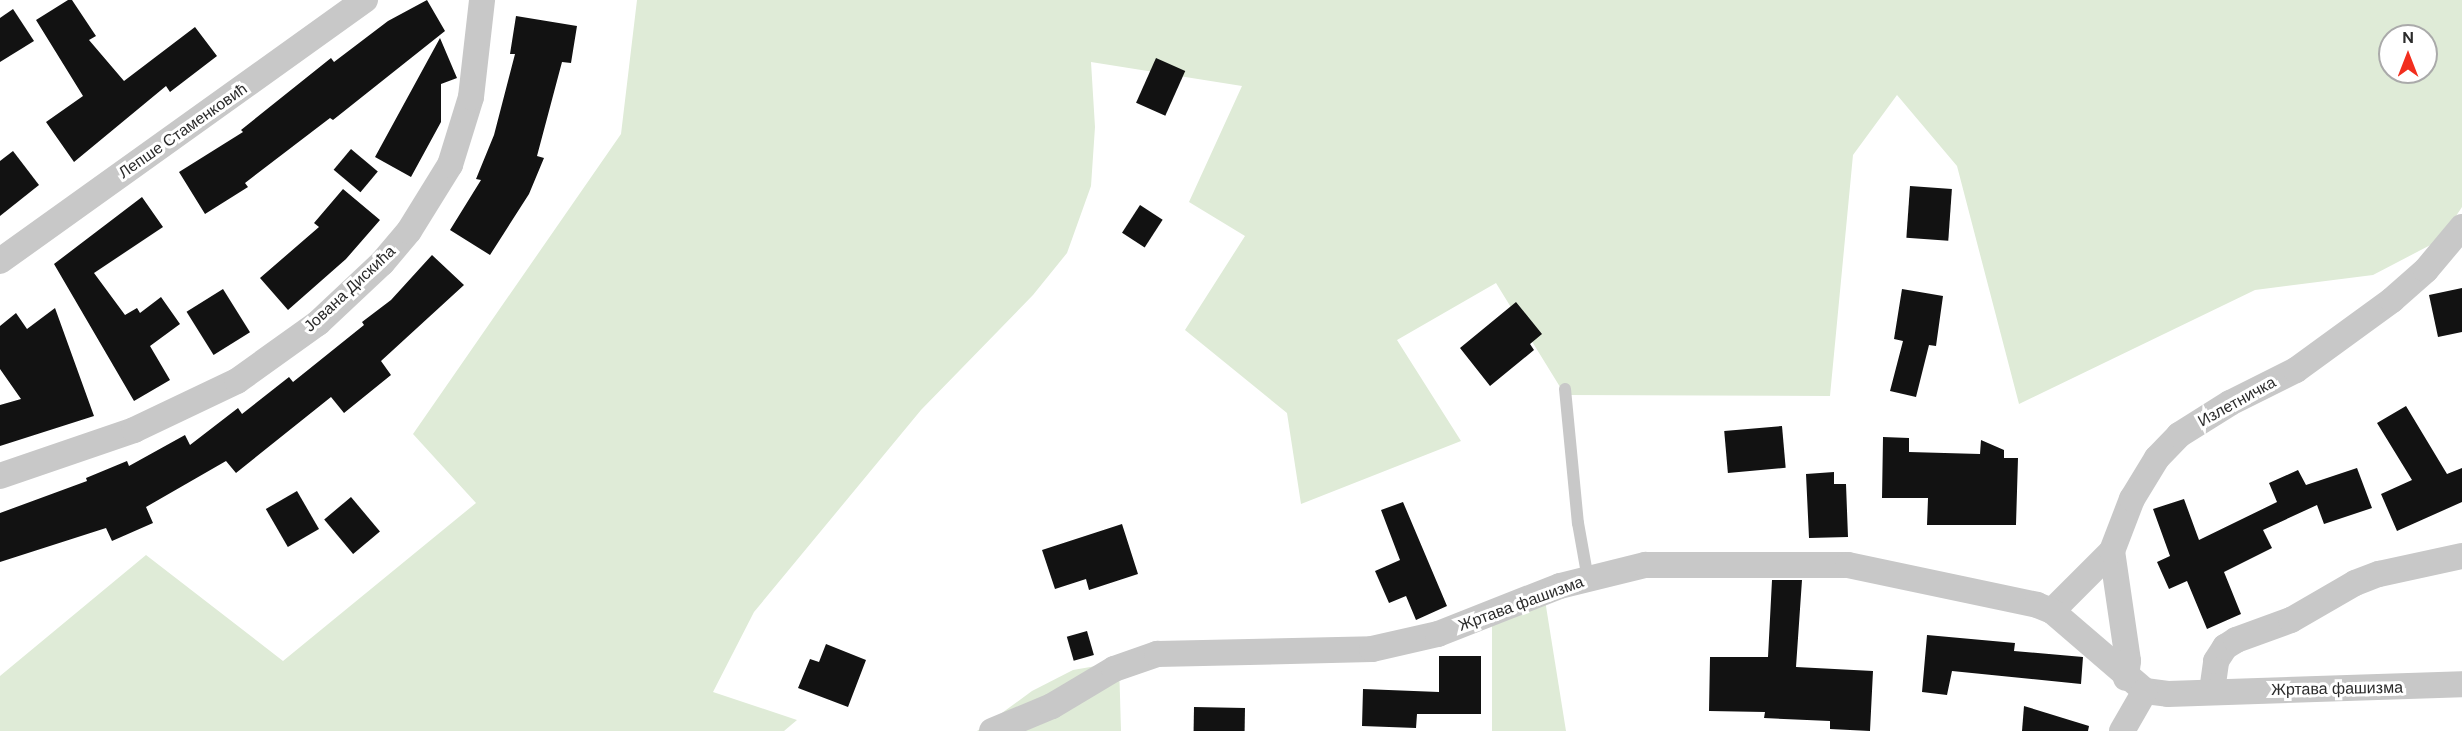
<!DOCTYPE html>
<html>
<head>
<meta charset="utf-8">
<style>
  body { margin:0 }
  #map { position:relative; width:2462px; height:731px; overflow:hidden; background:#fff; font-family:"DM Sans",sans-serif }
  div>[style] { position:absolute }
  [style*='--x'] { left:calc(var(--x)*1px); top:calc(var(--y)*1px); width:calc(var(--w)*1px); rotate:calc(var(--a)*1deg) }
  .green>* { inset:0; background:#dfebd7 }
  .building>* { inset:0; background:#121212; transform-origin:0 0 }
  .service>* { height:12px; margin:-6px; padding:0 6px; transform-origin:6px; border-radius:6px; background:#c8c8c8 }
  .minor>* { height:26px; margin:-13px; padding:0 13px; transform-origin:13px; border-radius:13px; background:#c8c8c8 }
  span { translate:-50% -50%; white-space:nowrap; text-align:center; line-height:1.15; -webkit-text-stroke:6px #fff; paint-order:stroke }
  .street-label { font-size:16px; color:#2b2b2b }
  .north { position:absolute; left:2378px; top:24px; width:60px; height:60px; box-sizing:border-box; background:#fff; border:2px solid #aaa; border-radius:50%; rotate:0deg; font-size:16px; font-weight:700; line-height:24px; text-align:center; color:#2b2b2b }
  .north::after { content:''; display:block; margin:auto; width:21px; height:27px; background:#f22e1e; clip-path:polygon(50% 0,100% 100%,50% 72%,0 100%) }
</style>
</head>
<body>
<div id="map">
  <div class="green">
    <div style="clip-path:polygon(evenodd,637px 0,2462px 0,2462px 207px,2440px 240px,2373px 275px,2255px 290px,2019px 404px,1957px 166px,1897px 95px,1853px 155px,1830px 396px,1565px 395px,1496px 283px,1397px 340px,1461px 441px,1301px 504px,1287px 413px,1185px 330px,1245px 236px,1189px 202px,1242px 86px,1091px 62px,1095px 127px,1091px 186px,1067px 253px,1033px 295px,921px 410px,754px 612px,713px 692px,797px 720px,784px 731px,0 731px,0 676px,146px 555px,283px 661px,476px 503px,413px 434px,621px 134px,637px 0,2390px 36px,2426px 36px,2426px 72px,2390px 72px,2390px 36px)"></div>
    <div style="clip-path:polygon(1545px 600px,1566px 731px,1492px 731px,1492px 626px)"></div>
    <div style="clip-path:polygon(1119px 662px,1121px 731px,977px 731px,1032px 691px,1073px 670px)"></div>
  </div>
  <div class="building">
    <div style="clip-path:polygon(68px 0,72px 0,96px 36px,89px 40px,124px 81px,195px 27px,217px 56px,170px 92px,166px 86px,74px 162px,46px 122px,83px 96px,36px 20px)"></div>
    <div style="clip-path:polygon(427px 0,445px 31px,333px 120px,330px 118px,245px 183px,248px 187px,205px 214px,179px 172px,243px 132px,241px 130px,331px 58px,334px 62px,388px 21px)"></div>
    <div style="clip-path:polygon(13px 9px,34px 41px,0 62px,0 18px)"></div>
    <div style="clip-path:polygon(516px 16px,577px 26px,571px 63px,562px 62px,537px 156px,544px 158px,529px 194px,490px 255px,450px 230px,481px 180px,476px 179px,494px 135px,515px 54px,510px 54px)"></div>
    <div style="clip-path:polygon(440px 38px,457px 78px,441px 84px,441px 122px,411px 177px,375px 157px)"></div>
    <div style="left:1156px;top:58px;width:32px;height:49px;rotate:24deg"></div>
    <div style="left:351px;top:149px;width:35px;height:27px;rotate:40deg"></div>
    <div style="clip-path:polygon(13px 151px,39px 185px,0 216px,0 161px)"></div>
    <div style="left:1910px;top:186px;width:42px;height:52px;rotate:4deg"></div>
    <div style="clip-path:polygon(343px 189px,380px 220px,346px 259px,288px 310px,260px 278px,319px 227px,314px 223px)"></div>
    <div style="clip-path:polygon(142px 197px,163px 227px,94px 273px,125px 315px,137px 308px,140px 313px,161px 297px,180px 324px,150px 346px,170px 380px,134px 401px,54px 264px)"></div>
    <div style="left:1140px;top:205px;width:27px;height:33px;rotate:33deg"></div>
    <div style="clip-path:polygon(432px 255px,464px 285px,381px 361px,391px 375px,344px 413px,331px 397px,236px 473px,226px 461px,146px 507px,153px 523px,112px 541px,106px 528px,0 562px,0 513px,87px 481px,86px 478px,127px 461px,129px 466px,185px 435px,190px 445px,238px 408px,242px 414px,289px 377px,293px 382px,364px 325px,362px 322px,391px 300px)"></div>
    <div style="clip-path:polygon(2462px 288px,2462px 332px,2438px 337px,2429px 295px)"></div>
    <div style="left:223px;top:289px;width:51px;height:43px;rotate:58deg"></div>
    <div style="clip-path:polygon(1902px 289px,1943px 296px,1936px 346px,1929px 345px,1916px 397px,1890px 391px,1903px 341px,1894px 339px)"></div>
    <div style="clip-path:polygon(1516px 302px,1542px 334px,1530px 344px,1534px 350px,1490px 386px,1460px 348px)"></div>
    <div style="clip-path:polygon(55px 308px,94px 416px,0 446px,0 405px,21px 399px,0 369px,0 326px,16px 313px,27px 329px)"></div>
    <div style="clip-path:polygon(2406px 406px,2447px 474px,2462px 468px,2462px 502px,2397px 531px,2381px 494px,2412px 480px,2377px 423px)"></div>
    <div style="left:1782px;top:426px;width:42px;height:58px;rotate:85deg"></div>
    <div style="clip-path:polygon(1883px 437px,1909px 438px,1909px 452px,1980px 454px,1981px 440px,2004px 450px,2004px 458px,2018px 458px,2016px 525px,1927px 525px,1928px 498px,1882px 498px)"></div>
    <div style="clip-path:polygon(2357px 468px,2372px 508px,2324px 524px,2317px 505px,2263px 530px,2272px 548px,2224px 572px,2241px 614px,2207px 629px,2187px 581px,2169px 589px,2157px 562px,2170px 556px,2153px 509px,2184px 499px,2199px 540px,2277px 502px,2269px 483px,2298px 470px,2306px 485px)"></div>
    <div style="clip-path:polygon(1834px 472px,1834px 484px,1846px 484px,1848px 537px,1809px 538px,1806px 474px)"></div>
    <div style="left:297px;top:491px;width:44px;height:36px;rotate:60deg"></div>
    <div style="left:351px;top:497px;width:45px;height:35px;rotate:50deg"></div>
    <div style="clip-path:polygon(1403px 502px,1447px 606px,1416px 620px,1406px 596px,1389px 603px,1375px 571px,1400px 560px,1381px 510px)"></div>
    <div style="clip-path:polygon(1122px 524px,1138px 574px,1089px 590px,1086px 579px,1055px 589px,1042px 550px)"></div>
    <div style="clip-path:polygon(1772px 580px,1802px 580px,1796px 667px,1873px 671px,1870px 731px,1830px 729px,1830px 721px,1764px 718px,1765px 712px,1709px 711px,1710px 657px,1768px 657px)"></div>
    <div style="left:1087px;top:631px;width:25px;height:21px;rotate:74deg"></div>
    <div style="clip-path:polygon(1927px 635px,2015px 643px,2014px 651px,2083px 657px,2081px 684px,1952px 671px,1947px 695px,1922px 692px)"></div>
    <div style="clip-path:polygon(826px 644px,866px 660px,848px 707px,798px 688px,810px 659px,819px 662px)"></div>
    <div style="clip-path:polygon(1439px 656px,1481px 656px,1481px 714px,1417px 714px,1416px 728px,1362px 726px,1363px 689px,1439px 692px)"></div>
    <div style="clip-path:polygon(2024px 706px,2089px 726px,2088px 731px,2022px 731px)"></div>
    <div style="left:1194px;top:707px;width:51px;height:24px;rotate:1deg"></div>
  </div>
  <div class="service">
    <div style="--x:1565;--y:389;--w:135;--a:84.5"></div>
    <div style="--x:1578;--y:523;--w:57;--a:79.9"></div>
  </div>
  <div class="minor">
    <div style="--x:0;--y:261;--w:449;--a:-35.6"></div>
    <div style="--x:0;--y:476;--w:142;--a:-18.9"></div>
    <div style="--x:134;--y:430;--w:114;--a:-25.4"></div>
    <div style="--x:237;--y:381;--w:100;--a:-35.6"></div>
    <div style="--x:318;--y:323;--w:88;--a:-43.2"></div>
    <div style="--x:382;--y:263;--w:42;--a:-49.8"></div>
    <div style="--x:409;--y:231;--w:78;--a:-58.2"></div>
    <div style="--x:450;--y:165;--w:71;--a:-72.8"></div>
    <div style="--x:471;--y:97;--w:98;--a:-83.5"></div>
    <div style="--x:2112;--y:551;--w:111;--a:81.7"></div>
    <div style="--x:2128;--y:661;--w:17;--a:97"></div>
    <div style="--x:2052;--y:611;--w:85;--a:-45"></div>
    <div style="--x:2112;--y:551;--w:56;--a:-69"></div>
    <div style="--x:2132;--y:499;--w:48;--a:-58.6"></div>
    <div style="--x:2157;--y:458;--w:32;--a:-46"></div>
    <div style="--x:2179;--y:435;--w:60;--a:-32.1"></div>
    <div style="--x:2230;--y:403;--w:74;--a:-26.6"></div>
    <div style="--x:2296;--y:370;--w:119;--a:-36.1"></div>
    <div style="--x:2392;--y:300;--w:45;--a:-41.4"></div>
    <div style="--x:2426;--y:270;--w:56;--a:-50.1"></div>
    <div style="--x:2212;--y:691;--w:30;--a:-82"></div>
    <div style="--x:2216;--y:661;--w:17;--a:-57"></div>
    <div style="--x:2225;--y:647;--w:13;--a:-32"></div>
    <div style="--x:2236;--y:640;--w:59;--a:-20"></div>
    <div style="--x:2291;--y:620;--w:74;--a:-30"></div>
    <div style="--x:2355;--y:583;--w:26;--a:-21"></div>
    <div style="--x:2379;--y:574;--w:85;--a:-12.2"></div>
    <div style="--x:992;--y:731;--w:65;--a:-22.6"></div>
    <div style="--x:1052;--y:706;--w:72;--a:-30.8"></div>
    <div style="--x:1114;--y:669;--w:46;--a:-19.2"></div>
    <div style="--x:1157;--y:654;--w:215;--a:-1.3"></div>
    <div style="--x:1372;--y:649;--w:68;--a:-12.8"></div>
    <div style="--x:1438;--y:634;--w:131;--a:-21.5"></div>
    <div style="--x:1560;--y:586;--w:88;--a:-13.9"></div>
    <div style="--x:1645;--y:565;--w:203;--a:0"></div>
    <div style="--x:1848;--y:565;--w:193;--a:11.9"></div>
    <div style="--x:2037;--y:605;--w:16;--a:22"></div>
    <div style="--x:2052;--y:611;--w:123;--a:40.7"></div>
    <div style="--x:2145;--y:691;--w:23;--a:7"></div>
    <div style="--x:2168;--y:694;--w:294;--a:-1.9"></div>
    <div style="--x:2122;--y:731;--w:46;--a:-60.1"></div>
  </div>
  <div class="street-label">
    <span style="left:183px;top:131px;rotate:-35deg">Лепше Стаменковић</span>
    <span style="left:350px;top:289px;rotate:-43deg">Јована Дискића</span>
    <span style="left:2237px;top:402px;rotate:-29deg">Излетничка</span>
    <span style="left:1521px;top:604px;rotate:-20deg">Жртава фашизма</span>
    <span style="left:2337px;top:689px;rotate:-1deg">Жртава фашизма</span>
  </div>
  <div class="north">N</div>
</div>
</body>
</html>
